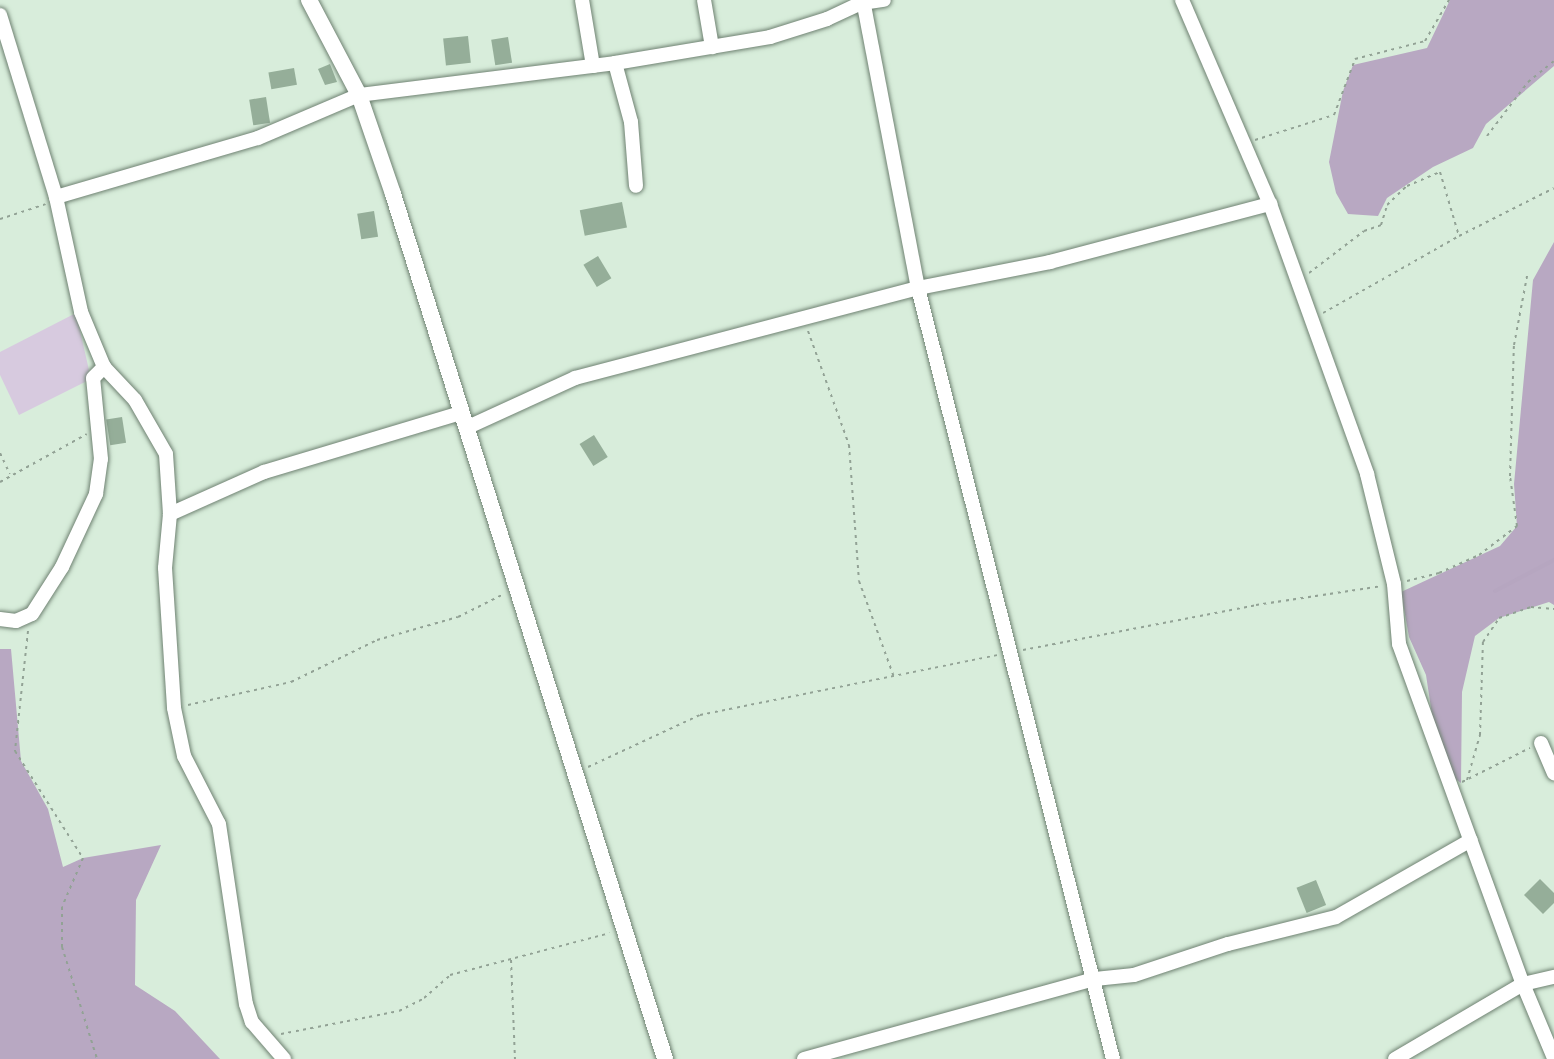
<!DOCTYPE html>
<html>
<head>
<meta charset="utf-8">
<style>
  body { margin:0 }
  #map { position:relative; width:1554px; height:1059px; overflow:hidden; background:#d8eddb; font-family:"Playfair Display",serif }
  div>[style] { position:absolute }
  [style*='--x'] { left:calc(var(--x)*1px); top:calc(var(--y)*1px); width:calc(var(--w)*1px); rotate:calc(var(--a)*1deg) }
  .green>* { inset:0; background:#d7cadf }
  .forest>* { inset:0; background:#b8a8c2 }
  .stream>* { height:4px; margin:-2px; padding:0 2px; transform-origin:2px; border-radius:2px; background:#b6a6c0 }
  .building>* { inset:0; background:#95ae99; transform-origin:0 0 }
  .path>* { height:2px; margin-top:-1px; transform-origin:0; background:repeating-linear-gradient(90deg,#92a295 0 3px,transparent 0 7.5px) }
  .roads { filter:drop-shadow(0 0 2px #6f8272) drop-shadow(0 0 2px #6f8272) }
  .minor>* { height:14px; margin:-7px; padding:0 7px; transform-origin:7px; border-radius:7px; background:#fff }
  .tertiary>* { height:16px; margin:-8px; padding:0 8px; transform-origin:8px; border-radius:8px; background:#fff }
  span { translate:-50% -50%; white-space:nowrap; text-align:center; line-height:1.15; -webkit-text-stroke:4.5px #fff; paint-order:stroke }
</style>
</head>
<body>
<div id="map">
  <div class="green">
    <div style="clip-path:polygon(76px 313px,91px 379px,19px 415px,0 375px,0 352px)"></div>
  </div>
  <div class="forest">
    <div style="clip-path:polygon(1450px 0,1554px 0,1554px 66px,1486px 124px,1473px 148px,1433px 167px,1387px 198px,1378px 216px,1348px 214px,1336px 193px,1329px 162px,1343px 91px,1353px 65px,1427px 48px)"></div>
    <div style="clip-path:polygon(1554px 242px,1554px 605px,1549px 602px,1499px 618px,1475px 636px,1462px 692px,1461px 783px,1440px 768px,1426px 675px,1409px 637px,1401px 592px,1500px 546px,1517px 526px,1514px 484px,1533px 280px)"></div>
    <div style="clip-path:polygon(0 649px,11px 649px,21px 761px,48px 809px,63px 867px,83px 858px,161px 845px,136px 900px,135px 985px,175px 1011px,220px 1059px,0 1059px)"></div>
  </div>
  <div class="stream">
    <div style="--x:1495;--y:591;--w:67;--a:-27.7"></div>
  </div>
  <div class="building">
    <div style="left:468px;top:36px;width:27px;height:25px;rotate:84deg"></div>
    <div style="left:508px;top:37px;width:26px;height:17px;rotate:81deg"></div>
    <div style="clip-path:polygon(330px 64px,337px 82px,325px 85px,318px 69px)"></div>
    <div style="left:294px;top:68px;width:17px;height:26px;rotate:80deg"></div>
    <div style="left:266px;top:97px;width:26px;height:17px;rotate:81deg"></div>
    <div style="left:622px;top:202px;width:26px;height:43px;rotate:79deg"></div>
    <div style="left:374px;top:211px;width:26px;height:17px;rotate:81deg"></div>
    <div style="left:598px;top:256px;width:26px;height:17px;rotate:59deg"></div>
    <div style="left:122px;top:417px;width:26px;height:16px;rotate:81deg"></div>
    <div style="left:594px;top:435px;width:26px;height:17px;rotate:58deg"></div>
    <div style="clip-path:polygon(1540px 879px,1554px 893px,1554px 903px,1543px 914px,1524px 895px)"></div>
    <div style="left:1316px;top:880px;width:27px;height:21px;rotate:68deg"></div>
  </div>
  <div class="path">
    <div style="--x:1487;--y:136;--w:68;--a:-52.8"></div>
    <div style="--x:1528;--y:82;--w:33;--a:-39"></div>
    <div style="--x:1255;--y:140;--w:83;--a:-17.6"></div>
    <div style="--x:1334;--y:115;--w:60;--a:-69.4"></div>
    <div style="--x:1355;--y:59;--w:72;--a:-14.4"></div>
    <div style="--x:1425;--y:41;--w:48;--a:-59.7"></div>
    <div style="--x:0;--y:219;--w:48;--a:-18.1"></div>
    <div style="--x:1309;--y:273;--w:69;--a:-37.4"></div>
    <div style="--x:1364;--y:231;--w:18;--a:-19"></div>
    <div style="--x:1381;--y:225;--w:21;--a:-73"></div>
    <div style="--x:1387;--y:205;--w:28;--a:-44"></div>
    <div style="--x:1407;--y:186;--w:36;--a:-23"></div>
    <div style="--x:1440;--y:172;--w:67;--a:73.5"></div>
    <div style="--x:1323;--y:313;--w:156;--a:-29.5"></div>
    <div style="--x:1459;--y:236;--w:106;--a:-26.8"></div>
    <div style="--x:808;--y:331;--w:121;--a:70.2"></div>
    <div style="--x:849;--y:445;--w:136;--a:85.8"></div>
    <div style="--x:859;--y:581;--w:102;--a:70"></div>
    <div style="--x:0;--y:453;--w:23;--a:65"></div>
    <div style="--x:0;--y:482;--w:99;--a:-28.9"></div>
    <div style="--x:1407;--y:581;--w:33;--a:-14"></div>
    <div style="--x:1439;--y:573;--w:44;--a:-24.2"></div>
    <div style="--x:1479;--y:555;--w:48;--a:-37.3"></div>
    <div style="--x:1517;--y:526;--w:50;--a:-98"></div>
    <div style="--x:1510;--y:476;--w:131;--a:-88.3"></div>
    <div style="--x:1514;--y:345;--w:75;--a:-79.3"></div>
    <div style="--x:28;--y:631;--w:121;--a:96.2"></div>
    <div style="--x:15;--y:751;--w:127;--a:57.6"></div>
    <div style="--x:83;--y:858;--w:53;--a:113.2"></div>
    <div style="--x:62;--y:907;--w:40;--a:90"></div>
    <div style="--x:62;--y:947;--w:117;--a:72.6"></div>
    <div style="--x:1023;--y:650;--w:237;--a:-10.9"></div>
    <div style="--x:1256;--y:605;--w:126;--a:-8.6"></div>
    <div style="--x:188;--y:705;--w:106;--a:-12.6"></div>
    <div style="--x:291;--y:682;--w:96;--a:-26"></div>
    <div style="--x:377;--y:640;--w:84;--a:-15.9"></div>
    <div style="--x:458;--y:617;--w:51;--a:-26.6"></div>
    <div style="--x:588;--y:767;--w:123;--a:-24.9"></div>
    <div style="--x:700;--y:715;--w:303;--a:-11.4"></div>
    <div style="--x:1467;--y:780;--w:47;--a:-73.9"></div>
    <div style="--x:1480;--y:735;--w:93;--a:-88.2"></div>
    <div style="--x:1483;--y:642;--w:29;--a:-56"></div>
    <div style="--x:1499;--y:618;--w:34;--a:-19"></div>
    <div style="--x:1531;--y:607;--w:23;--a:5"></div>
    <div style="--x:1462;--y:782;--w:76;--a:-26.6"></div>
    <div style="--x:511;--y:960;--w:99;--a:87.7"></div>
    <div style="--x:281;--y:1034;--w:120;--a:-11"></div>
    <div style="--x:399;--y:1011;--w:28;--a:-27"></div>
    <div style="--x:424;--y:998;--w:35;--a:-41"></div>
    <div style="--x:450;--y:975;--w:165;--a:-14.7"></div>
  </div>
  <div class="roads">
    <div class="minor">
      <div style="--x:582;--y:0;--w:67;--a:80.5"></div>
      <div style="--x:704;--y:0;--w:48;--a:80.3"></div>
      <div style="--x:863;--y:0;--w:293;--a:79.2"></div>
      <div style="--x:918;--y:288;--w:795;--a:75.81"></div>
      <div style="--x:1182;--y:0;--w:222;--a:66.7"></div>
      <div style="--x:1270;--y:204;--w:287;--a:70.2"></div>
      <div style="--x:1367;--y:474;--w:113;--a:76.2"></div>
      <div style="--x:1394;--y:584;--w:60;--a:85.2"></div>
      <div style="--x:1399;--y:644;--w:362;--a:70"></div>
      <div style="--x:1523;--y:984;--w:80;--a:67.3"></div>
      <div style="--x:0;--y:15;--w:190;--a:72.9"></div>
      <div style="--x:56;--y:197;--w:118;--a:77.7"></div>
      <div style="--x:81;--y:312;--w:60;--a:67.3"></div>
      <div style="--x:104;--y:367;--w:45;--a:46.8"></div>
      <div style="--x:135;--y:400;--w:62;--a:60.1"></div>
      <div style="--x:166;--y:454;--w:60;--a:86.2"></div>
      <div style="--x:170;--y:514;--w:54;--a:95.3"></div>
      <div style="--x:165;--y:568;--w:140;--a:86.3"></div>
      <div style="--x:174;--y:708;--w:49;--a:78.2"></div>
      <div style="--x:184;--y:756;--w:76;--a:62.8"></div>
      <div style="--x:219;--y:824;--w:182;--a:81.5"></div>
      <div style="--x:246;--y:1004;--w:19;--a:72"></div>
      <div style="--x:252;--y:1022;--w:49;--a:49.1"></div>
      <div style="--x:615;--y:63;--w:61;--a:74.8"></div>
      <div style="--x:631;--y:122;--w:64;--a:85.5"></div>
      <div style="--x:56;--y:197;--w:210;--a:-16.3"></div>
      <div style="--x:258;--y:138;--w:110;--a:-23.1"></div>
      <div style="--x:359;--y:95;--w:258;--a:-7.1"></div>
      <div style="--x:615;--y:63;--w:157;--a:-9.5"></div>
      <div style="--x:770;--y:37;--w:60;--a:-17.5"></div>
      <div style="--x:827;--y:19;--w:38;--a:-25"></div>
      <div style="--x:862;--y:3;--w:22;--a:-8"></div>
      <div style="--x:466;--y:428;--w:120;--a:-24.6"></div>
      <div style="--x:575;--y:378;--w:355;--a:-14.7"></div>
      <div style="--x:918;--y:288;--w:135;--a:-11.1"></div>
      <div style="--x:1050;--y:262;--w:228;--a:-14.8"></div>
      <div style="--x:170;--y:514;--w:103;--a:-24.1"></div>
      <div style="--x:264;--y:472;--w:206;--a:-16.7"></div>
      <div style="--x:0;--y:619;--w:16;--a:7"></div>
      <div style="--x:16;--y:621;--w:17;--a:-24"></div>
      <div style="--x:32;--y:614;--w:56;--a:-57.4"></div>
      <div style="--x:62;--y:567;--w:81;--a:-65"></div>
      <div style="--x:96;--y:494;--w:35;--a:-82"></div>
      <div style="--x:101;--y:459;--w:81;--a:-95.6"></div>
      <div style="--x:93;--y:378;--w:16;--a:-45"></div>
      <div style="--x:1541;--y:743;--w:33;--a:67"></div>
      <div style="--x:804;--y:1059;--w:302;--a:-15.4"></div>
      <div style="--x:1095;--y:979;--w:39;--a:-6"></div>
      <div style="--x:1134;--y:975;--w:99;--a:-18.3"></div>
      <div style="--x:1228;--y:944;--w:111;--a:-14"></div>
      <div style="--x:1336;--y:917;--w:155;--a:-29.7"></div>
      <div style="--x:1395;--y:1059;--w:148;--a:-30.4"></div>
      <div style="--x:1523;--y:984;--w:32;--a:-13"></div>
    </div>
    <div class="tertiary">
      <div style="--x:309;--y:0;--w:107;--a:62.2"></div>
      <div style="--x:359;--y:95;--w:105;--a:71"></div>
      <div style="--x:393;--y:194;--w:907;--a:72.54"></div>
    </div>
  </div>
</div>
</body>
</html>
